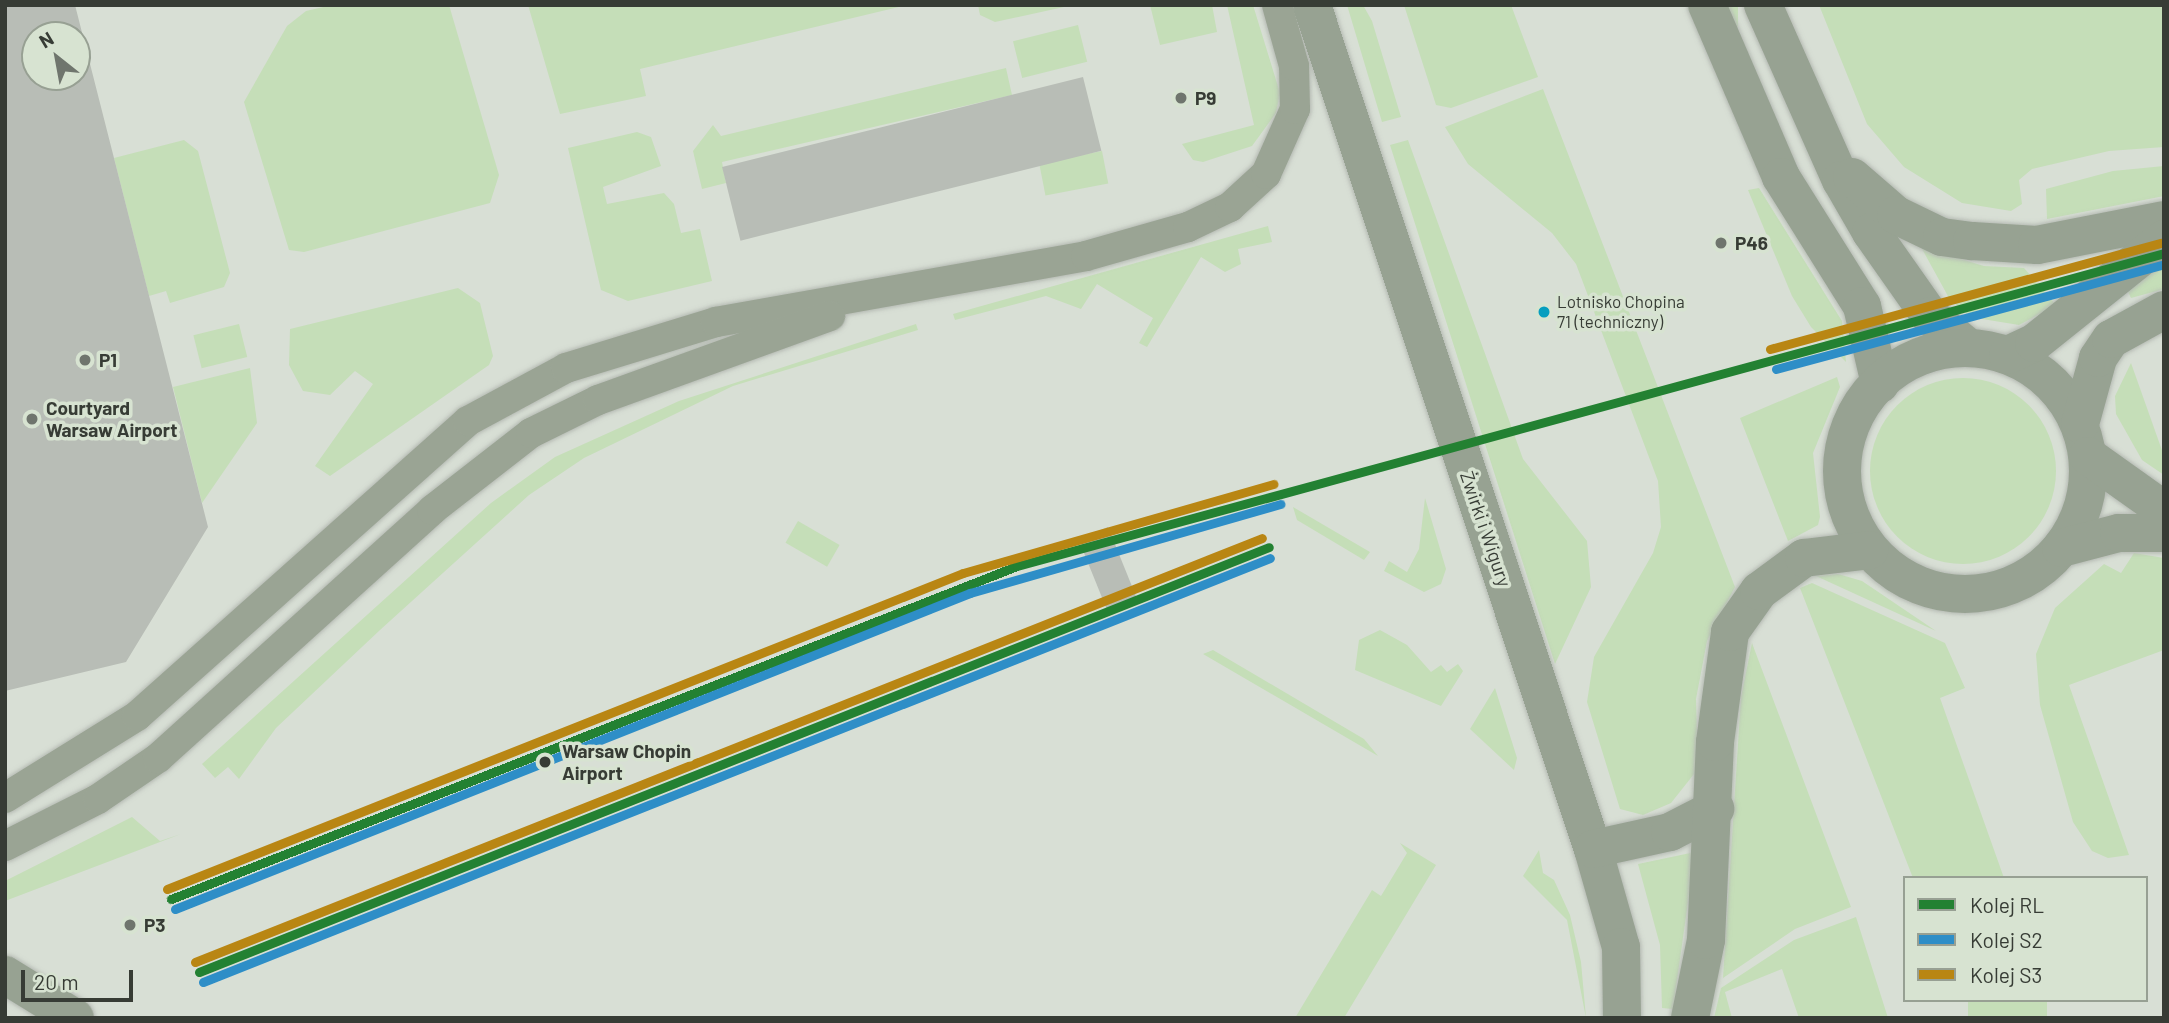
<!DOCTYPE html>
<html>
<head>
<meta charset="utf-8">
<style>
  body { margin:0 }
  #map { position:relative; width:2169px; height:1023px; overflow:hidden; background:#d8dfd5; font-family:Barlow,sans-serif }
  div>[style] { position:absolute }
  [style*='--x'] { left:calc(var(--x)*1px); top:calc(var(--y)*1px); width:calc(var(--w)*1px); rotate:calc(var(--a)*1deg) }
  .green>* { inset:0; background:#c5deb8; transform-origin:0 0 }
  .round { border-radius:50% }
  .building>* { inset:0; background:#b8bdb6; transform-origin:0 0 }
  .roads { filter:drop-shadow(0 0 2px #b5bab3) drop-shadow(0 0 2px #b5bab3) }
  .street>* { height:30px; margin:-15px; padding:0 15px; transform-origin:15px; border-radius:15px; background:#9aa494 }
  .secondary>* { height:38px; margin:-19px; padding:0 19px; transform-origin:19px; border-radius:19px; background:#97a292 }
  .secondary>.ring { margin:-19px; padding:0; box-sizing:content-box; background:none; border:38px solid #97a292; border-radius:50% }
  .rail-1>* { height:9px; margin:-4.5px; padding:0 4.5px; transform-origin:4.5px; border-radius:4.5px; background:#238132 }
  .rail-2>* { height:9px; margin:-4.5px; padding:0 4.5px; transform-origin:4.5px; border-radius:4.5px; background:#2e8ec7 }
  .rail-3>* { height:9px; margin:-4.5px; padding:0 4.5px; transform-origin:4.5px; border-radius:4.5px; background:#b98613 }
  .dots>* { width:19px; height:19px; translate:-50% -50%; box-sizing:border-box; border:4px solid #d7e3d1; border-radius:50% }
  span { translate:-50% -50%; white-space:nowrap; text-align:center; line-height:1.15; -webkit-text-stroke:7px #d7e3d1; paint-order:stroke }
  .bus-label { font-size:17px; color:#373c35 }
  .left { translate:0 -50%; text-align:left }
  .poi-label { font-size:19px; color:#373c35; font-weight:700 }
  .street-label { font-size:19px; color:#373c35 }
  .stop-label { font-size:19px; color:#373c35; font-weight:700 }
  .frame { position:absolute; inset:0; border:7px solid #373c35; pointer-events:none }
  .legend { position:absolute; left:1903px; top:876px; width:245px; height:126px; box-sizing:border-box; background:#d7e3d1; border:2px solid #97a093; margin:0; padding:9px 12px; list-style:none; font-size:21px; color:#373c35 }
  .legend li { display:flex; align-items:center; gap:14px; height:35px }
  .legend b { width:35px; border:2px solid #97a093 }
  .north { position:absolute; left:21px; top:21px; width:70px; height:70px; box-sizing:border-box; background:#d7e3d1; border:2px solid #97a093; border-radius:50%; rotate:329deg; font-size:19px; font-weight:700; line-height:28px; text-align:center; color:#373c35 }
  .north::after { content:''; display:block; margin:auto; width:24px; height:32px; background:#6f756d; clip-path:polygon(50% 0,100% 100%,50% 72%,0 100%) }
  .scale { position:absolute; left:21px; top:970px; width:112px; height:32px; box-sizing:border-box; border:4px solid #373c35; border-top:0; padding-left:9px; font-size:21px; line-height:24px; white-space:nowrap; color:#373c35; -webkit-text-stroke:5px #d7e3d1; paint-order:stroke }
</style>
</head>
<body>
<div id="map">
  <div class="green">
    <div style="clip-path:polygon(332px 5px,449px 5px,499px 175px,490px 203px,304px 252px,289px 250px,244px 102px,287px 26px,306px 11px)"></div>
    <div style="clip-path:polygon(528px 5px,907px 5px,640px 69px,646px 96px,560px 114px)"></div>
    <div style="clip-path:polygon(978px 5px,1073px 5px,995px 22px,980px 15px)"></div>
    <div style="clip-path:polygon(1150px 5px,1212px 5px,1217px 32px,1160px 45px)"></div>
    <div style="clip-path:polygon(1227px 5px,1253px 5px,1280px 93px,1276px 113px,1252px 146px,1203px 162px,1193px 160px,1182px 144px,1254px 125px)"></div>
    <div style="clip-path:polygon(1347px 5px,1363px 5px,1372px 21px,1401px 117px,1382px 122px)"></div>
    <div style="clip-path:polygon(1404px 5px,1511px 5px,1538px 77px,1451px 108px,1436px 105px)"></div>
    <div style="left:1729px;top:5px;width:9px;height:61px"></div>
    <div style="clip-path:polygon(1819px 5px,2164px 5px,2164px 147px,2109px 151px,2032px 169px,2019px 180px,2022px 204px,2011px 211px,1962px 203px,1904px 167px,1867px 124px)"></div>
    <div style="left:1078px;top:25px;width:38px;height:67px;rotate:76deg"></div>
    <div style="clip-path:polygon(1006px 68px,1012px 95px,722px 162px,726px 183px,702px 189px,693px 151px,713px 125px,721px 136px)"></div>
    <div style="clip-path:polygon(1543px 89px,1735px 587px,1707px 641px,1696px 699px,1698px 769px,1671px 803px,1643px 815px,1620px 809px,1587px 702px,1594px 657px,1653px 553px,1661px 527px,1658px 481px,1576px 264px,1552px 233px,1468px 164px,1445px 127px)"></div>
    <div style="clip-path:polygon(637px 132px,651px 137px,661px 166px,603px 187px,607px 204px,664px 193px,674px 204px,681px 233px,700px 229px,712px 281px,628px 301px,601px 290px,568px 148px)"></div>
    <div style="clip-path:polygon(184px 140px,198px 151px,230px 273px,224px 287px,170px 303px,166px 291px,149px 296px,114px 158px)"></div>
    <div style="clip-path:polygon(1408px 140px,1523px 459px,1587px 541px,1591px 587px,1555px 664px,1390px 145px)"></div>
    <div style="left:1102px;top:151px;width:33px;height:64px;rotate:79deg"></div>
    <div style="clip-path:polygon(2164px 166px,2164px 196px,2047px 219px,2046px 189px,2113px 171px)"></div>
    <div style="clip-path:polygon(1759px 188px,1842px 321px,1846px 362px,1811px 327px,1792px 296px,1748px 190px)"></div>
    <div style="clip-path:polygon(1268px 226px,1272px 242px,1238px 249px,1241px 264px,1225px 272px,1201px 257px,1147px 347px,1139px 343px,1153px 318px,1097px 284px,1081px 309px,1046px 296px,955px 320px,953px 314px)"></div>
    <div style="clip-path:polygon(1921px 247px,1984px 266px,2024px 268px,2056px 305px,2019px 325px,1970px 317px,1949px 298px)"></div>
    <div style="clip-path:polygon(2164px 267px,2164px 289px,2131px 298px,2126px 287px)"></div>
    <div style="clip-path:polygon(458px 288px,480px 303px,493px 356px,489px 365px,330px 476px,315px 466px,373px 384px,355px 371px,330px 395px,303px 391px,289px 365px,290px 329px)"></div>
    <div style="left:239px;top:324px;width:34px;height:47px;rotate:76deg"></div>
    <div style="clip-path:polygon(916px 324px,918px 330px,733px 386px,584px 458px,529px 495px,380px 630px,276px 728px,239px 779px,228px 767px,215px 778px,202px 764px,491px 503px,555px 457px,679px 401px)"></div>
    <div style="clip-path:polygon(2131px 363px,2164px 456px,2164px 475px,2142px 460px,2116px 414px,2115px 396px)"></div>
    <div style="clip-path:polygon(250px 368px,257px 423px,202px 503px,173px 387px)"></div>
    <div style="clip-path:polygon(1837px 377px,1840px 387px,1813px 453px,1820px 517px,1818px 525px,1788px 541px,1740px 418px)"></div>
    <div class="round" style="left:1870px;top:378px;width:186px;height:186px"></div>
    <div style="clip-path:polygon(1425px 498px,1446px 569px,1441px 584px,1424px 592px,1384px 571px,1389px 561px,1407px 572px,1419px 549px)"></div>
    <div style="clip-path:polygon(1293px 507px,1370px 552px,1364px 560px,1297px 520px)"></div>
    <div style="left:798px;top:521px;width:48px;height:25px;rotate:30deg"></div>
    <div style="clip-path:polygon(2134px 553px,2164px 558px,2164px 650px,2069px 685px,2129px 855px,2108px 858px,2092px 851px,2073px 822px,2040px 705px,2036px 654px,2055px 608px,2104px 564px,2121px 573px)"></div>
    <div style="clip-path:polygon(1838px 574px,1862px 581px,1936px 631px,1816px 576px)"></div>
    <div style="clip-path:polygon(1812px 583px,1945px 643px,1965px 688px,1940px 698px,2004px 878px,1913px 878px,1800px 588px)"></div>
    <div style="clip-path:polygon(1380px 630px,1407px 645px,1431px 672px,1441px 665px,1447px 672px,1458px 664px,1463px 671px,1441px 706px,1355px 670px,1359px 640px)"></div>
    <div style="clip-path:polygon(1752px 643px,1851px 907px,1795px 929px,1723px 978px,1741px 697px)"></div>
    <div style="clip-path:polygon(1213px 650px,1364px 739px,1378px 756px,1203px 654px)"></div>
    <div style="clip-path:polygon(1495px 688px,1517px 758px,1514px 770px,1470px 729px)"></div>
    <div style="clip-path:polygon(132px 817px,160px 841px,181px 834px,5px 901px,5px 881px)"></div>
    <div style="clip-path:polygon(1400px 843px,1436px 865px,1344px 1018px,1295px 1018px,1372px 890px,1381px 896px,1407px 853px)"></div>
    <div style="clip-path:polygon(1539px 850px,1543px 873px,1554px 880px,1570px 915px,1581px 962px,1586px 1018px,1567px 920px,1523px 876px)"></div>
    <div style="clip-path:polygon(1695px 852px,1673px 1009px,1662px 1008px,1660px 945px,1638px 864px)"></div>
    <div style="clip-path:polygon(1856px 917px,1888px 1018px,1799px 1018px,1782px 969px,1725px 992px,1732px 1018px,1714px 1018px,1721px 988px,1794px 940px)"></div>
    <div style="left:1968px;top:1000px;width:79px;height:18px"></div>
  </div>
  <div class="building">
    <div style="clip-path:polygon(evenodd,5px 5px,75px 5px,208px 527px,126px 662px,5px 691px,5px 5px,35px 35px,77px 35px,77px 77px,35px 77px,35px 35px)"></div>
    <div style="left:1083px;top:77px;width:76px;height:372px;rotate:76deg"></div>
    <div style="left:1108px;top:527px;width:81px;height:32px;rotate:68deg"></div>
  </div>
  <div class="roads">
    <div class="street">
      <div style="--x:5;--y:798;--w:155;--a:-31.8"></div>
      <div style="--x:137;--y:716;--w:443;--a:-41.7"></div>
      <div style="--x:468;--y:421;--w:111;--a:-28.4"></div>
      <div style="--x:566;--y:368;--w:157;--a:-17"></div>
      <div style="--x:716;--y:322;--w:376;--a:-10.1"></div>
      <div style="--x:1086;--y:256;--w:106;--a:-15.9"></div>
      <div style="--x:1188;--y:227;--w:47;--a:-25.5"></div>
      <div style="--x:1230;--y:207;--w:49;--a:-42.5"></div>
      <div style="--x:1266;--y:174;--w:71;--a:-66"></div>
      <div style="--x:1295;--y:109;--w:43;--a:-91.3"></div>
      <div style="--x:1294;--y:66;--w:63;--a:-105.6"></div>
      <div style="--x:5;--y:846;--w:104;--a:-26.8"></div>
      <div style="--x:98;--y:799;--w:73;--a:-34.3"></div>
      <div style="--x:158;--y:758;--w:370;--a:-42.1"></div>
      <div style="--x:432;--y:510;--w:125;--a:-37.9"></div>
      <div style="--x:531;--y:433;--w:75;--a:-26.2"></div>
      <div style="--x:598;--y:400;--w:247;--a:-19.9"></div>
    </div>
    <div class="secondary">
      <div style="--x:1312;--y:5;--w:890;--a:71.59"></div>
      <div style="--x:1593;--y:849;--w:102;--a:74.1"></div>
      <div style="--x:1621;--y:947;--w:71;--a:89.2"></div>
      <div style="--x:1707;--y:5;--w:187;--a:66.7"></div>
      <div style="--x:1781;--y:177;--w:152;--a:57.9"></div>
      <div style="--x:1862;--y:306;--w:80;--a:77"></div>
      <div style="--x:1763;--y:5;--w:192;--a:66"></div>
      <div style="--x:1841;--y:180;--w:60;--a:60"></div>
      <div style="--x:1871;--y:232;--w:103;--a:54.9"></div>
      <div style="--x:1930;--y:316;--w:50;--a:39.4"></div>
      <div style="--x:1852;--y:177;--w:58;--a:40.8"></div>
      <div style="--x:1896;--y:215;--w:51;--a:25.6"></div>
      <div style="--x:1942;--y:237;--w:30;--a:8"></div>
      <div style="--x:1972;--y:241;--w:65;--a:3.5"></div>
      <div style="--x:2037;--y:245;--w:129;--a:-11.1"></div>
      <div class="ring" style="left:1842px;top:348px;width:208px;height:208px"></div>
      <div style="--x:2008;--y:355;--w:29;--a:-25"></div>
      <div style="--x:2034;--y:343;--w:166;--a:-38.7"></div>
      <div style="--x:2080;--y:424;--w:68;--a:-74.7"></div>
      <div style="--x:2098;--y:358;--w:23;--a:-56"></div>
      <div style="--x:2111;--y:339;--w:60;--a:-28.7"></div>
      <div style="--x:2088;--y:456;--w:93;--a:35.4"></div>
      <div style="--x:2061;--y:548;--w:60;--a:-14.5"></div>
      <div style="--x:2119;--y:533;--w:45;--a:0"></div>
      <div style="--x:1593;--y:849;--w:79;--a:-12.4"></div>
      <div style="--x:1670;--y:832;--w:51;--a:-27.1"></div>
      <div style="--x:5;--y:975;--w:82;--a:31.6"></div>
      <div style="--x:1690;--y:1018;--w:80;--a:-78.4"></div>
      <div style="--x:1706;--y:940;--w:198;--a:-87.4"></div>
      <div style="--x:1715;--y:742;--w:111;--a:-82.2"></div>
      <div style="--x:1730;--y:632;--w:50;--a:-54.7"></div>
      <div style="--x:1759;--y:591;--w:56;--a:-36.3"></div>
      <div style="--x:1804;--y:558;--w:66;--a:-6.9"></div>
    </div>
  </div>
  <div class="rail-1">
    <div style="--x:171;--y:899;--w:909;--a:-21.49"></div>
    <div style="--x:1017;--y:566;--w:1189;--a:-15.26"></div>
    <div style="--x:199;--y:972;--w:1151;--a:-21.66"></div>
  </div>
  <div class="rail-2">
    <div style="--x:1776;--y:369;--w:402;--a:-15.1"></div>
    <div style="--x:175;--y:909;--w:856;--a:-21.68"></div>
    <div style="--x:970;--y:593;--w:323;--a:-16"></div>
    <div style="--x:203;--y:982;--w:1148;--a:-21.67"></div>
  </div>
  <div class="rail-3">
    <div style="--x:1770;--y:349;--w:405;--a:-15.2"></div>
    <div style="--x:167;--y:889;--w:856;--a:-21.65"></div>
    <div style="--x:963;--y:573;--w:323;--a:-16"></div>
    <div style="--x:195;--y:962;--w:1148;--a:-21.67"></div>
  </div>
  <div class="dots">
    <div style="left:1181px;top:98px;background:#6f756d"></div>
    <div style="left:1721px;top:243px;background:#6f756d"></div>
    <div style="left:1544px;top:312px;background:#069ebf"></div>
    <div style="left:85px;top:360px;background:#6f756d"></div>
    <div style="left:32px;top:419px;background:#6f756d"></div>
    <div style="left:545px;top:762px;background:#373c35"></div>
    <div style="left:130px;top:925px;background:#6f756d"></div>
  </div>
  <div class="bus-label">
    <span class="left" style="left:1557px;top:312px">Lotnisko Chopina<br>71 (techniczny)</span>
  </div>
  <div class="poi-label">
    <span class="left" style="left:1195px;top:98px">P9</span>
    <span class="left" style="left:1735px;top:243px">P46</span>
    <span class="left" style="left:99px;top:360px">P1</span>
    <span class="left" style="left:46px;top:419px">Courtyard<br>Warsaw Airport</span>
    <span class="left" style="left:144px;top:925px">P3</span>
  </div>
  <div class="street-label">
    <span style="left:1486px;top:529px;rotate:71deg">Żwirki i Wigury</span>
  </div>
  <div class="stop-label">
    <span class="left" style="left:562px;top:762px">Warsaw Chopin<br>Airport</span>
  </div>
  <div class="frame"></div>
  <ul class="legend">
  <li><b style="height:9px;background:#238132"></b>Kolej RL</li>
  <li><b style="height:9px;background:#2e8ec7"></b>Kolej S2</li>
  <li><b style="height:9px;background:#b98613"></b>Kolej S3</li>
  </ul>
  <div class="north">N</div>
  <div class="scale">20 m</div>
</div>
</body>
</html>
